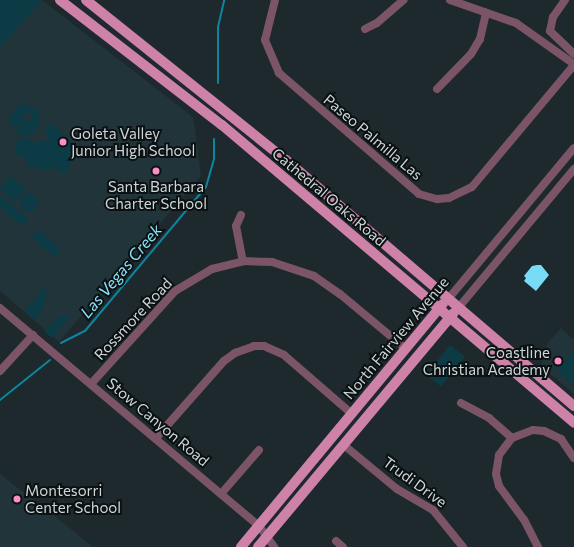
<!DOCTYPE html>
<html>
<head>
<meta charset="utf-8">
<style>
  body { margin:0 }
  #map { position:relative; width:574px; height:547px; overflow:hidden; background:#1d292d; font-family:Commissioner,sans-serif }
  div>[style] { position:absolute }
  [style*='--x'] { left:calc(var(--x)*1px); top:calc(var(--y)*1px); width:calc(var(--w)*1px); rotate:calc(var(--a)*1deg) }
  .built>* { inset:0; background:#21343a }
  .green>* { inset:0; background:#0c3b46; transform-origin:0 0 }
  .round { border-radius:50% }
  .stream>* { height:2px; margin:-1px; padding:0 1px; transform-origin:1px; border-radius:1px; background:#0d859e }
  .building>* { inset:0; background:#79dcf7 }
  .minor>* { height:8px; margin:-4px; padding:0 4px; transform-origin:4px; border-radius:4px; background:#7b5567 }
  .major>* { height:10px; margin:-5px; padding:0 5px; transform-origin:5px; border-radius:5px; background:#cf82a8 }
  .dots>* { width:11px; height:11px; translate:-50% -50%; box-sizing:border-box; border:2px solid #0b1112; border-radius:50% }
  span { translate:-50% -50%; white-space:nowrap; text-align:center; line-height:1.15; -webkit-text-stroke:4px #0b1112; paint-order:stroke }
  .poi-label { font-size:15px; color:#ced6d8 }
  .left { translate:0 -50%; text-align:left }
  .right { translate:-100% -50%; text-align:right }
  .street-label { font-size:15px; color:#ced6d8 }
  .water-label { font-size:16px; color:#89e3fc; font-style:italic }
</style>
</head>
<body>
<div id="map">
  <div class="built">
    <div style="clip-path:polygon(0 0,42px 0,193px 117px,195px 129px,201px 176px,59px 342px,0 291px)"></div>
    <div style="clip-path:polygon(561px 328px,574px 340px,574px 394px,541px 366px,547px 344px)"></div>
    <div style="clip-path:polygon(0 474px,66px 525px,93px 547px,0 547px)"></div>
  </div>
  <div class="green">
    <div style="clip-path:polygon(0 0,42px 0,0 47px)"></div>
    <div style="clip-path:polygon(25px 104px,37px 110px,40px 120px,34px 133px,24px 136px,11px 128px,18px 129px,25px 121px,31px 120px,32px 113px,24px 113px,24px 120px,18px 127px,10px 124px,9px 120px,14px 109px)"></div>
    <div style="clip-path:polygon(49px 123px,84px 152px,74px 156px,66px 173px,60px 173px,55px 166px,48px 170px,30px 167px,24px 158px,16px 154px,15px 143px,23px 137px,35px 143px,43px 140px,49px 143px,45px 128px)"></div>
    <div style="left:11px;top:176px;width:20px;height:17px;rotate:41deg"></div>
    <div class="round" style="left:20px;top:194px;width:18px;height:18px"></div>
    <div style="clip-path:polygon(0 195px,28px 219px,22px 226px,0 207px)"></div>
    <div style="left:38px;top:230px;width:30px;height:10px;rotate:40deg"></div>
    <div style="clip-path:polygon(47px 284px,44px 308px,35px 320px,25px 311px)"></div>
    <div style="clip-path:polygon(61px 315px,70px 316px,52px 338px,44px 331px)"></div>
    <div style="left:450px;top:345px;width:19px;height:38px;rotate:39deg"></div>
    <div style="clip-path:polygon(574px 351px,574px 385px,557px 370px)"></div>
  </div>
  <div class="stream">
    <div style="--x:218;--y:83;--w:56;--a:-90"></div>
    <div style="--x:218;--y:27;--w:28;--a:-77"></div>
    <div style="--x:61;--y:343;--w:27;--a:-27"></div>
    <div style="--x:85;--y:331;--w:188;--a:-50"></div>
    <div style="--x:206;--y:187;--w:29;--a:-74"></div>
    <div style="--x:214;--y:159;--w:20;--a:-90"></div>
    <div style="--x:0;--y:400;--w:64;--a:-38.7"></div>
  </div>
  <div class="building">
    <div style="clip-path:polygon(537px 265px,541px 265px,549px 275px,536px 291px,524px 281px,526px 278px,524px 276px,532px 266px)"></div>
  </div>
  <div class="minor">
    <div style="--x:275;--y:0;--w:41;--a:104"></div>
    <div style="--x:265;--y:40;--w:36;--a:67"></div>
    <div style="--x:279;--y:73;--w:185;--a:40.8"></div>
    <div style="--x:419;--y:194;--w:19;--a:16"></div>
    <div style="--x:437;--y:199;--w:12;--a:-5"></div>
    <div style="--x:449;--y:198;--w:25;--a:-26"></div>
    <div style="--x:472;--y:187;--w:159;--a:-50.1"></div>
    <div style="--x:450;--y:0;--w:70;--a:19.2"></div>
    <div style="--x:516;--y:23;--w:71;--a:35.3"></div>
    <div style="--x:565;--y:0;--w:21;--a:125"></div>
    <div style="--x:553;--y:17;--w:14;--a:102"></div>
    <div style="--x:550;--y:31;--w:33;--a:44"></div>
    <div style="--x:365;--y:29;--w:13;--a:-27"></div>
    <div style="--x:377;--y:23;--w:35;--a:-41"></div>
    <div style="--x:437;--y:89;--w:49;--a:-45.8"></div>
    <div style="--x:471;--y:54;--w:17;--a:-59"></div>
    <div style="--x:480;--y:39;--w:27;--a:-77"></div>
    <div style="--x:241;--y:215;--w:12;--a:114"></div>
    <div style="--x:236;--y:226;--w:36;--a:79"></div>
    <div style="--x:449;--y:298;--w:195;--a:-50.2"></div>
    <div style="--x:459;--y:307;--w:180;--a:-50.2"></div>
    <div style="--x:0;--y:308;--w:339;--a:40.1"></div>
    <div style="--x:259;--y:526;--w:26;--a:54"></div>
    <div style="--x:0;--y:371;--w:49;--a:-47.5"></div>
    <div style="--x:91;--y:384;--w:125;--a:-47.9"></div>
    <div style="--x:175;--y:291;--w:43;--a:-30.7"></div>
    <div style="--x:212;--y:269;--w:32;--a:-14"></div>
    <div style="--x:243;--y:261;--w:29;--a:2"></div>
    <div style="--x:272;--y:262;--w:44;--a:18.4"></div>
    <div style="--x:314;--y:276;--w:32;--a:35"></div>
    <div style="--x:340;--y:294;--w:86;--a:39.8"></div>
    <div style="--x:461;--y:403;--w:32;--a:28"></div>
    <div style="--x:489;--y:418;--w:30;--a:41"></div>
    <div style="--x:156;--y:438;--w:103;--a:-48.6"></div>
    <div style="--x:224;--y:361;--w:14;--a:-36"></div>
    <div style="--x:235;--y:353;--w:20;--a:-20"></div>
    <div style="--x:254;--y:346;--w:10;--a:0"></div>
    <div style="--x:264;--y:346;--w:22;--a:24"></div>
    <div style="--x:284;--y:355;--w:90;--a:40.9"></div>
    <div style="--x:345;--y:446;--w:67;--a:39.6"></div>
    <div style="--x:397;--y:489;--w:42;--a:30.3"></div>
    <div style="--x:433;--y:510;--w:48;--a:51"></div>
    <div style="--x:221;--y:494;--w:58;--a:-49.2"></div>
    <div style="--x:336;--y:541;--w:9;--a:41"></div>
    <div style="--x:538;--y:547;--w:30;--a:-117"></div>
    <div style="--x:524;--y:520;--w:42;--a:-126.3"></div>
    <div style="--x:499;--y:486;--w:12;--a:-104"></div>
    <div style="--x:496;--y:474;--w:19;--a:-81"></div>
    <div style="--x:499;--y:455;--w:21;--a:-53"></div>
    <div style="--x:512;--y:438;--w:22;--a:-21"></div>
    <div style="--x:533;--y:430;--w:11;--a:5"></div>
    <div style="--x:544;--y:431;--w:19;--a:25"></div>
    <div style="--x:561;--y:439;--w:23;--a:56"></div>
  </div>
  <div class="major">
    <div style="--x:60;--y:0;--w:205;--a:37.7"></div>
    <div style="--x:222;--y:125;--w:461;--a:40.2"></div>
    <div style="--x:86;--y:0;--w:256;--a:38.7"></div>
    <div style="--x:286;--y:160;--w:379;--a:40.5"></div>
    <div style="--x:241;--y:547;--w:316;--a:-50.3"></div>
    <div style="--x:258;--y:547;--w:305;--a:-50.1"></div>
  </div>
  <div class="dots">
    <div style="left:63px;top:142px;background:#fb8fc5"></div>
    <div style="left:156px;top:171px;background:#fb8fc5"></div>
    <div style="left:558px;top:361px;background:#fb8fc5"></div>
    <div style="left:17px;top:499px;background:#fb8fc5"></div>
  </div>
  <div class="poi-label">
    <span class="left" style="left:71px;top:142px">Goleta Valley<br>Junior High School</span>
    <span style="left:156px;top:195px">Santa Barbara<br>Charter School</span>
    <span class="right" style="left:550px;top:361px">Coastline<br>Christian Academy</span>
    <span class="left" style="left:25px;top:499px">Montesorri<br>Center School</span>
  </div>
  <div class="street-label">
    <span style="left:373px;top:137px;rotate:40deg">Paseo Palmilla Las</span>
    <span style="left:329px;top:197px;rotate:40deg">Cathedral Oaks Road</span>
    <span style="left:133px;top:319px;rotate:-47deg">Rossmore Road</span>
    <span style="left:396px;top:338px;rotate:-50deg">North Fairview Avenue</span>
    <span style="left:158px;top:422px;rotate:40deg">Stow Canyon Road</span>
    <span style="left:415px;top:482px;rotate:36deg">Trudi Drive</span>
  </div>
  <div class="water-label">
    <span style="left:121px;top:271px;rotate:-50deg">Las Vegas Creek</span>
  </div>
</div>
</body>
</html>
